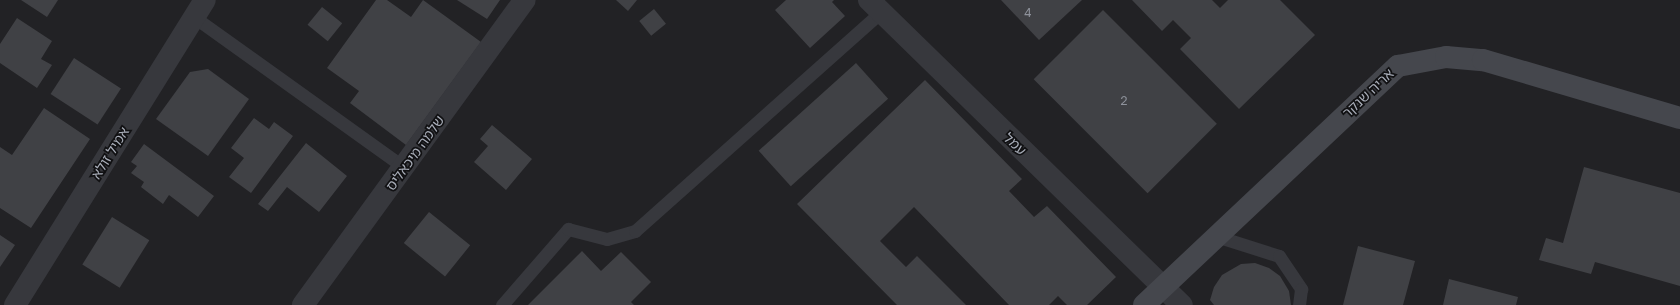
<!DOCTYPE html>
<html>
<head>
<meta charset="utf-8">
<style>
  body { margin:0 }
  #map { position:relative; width:1680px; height:305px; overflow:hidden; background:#161618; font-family:"Golos Text","Noto Sans Hebrew",sans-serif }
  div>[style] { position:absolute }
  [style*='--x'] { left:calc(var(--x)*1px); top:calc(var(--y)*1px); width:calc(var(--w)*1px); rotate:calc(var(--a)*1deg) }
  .built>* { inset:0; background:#222225; transform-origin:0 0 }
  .building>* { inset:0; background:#404145; transform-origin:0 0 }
  .lane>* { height:13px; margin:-6.5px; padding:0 6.5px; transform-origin:6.5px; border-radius:6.5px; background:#37383d }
  .street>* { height:22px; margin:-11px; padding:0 11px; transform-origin:11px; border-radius:11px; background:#37383d }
  .secondary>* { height:22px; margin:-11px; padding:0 11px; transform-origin:11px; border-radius:11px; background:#45474d }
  span { translate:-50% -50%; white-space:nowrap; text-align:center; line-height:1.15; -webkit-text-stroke:3.5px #111113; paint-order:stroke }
  .number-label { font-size:12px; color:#8e929b }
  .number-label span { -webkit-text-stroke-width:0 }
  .street-label { font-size:14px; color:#a8adb8 }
</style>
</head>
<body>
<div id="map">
  <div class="built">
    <div style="left:0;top:0;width:1680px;height:305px"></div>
  </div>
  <div class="building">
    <div style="clip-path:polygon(21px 0,58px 0,47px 17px)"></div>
    <div style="clip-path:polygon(376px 0,387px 0,411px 17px,423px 0,481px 42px,406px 145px,350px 103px,359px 91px,327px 68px)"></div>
    <div style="clip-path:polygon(457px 0,500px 0,487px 19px)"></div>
    <div style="clip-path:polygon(616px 0,637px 0,628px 11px)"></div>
    <div style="clip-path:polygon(786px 0,834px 0,832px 2px,845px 16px,810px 48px,775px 10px)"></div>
    <div style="clip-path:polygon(1001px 0,1082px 0,1039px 40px)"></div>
    <div style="clip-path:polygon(1132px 0,1212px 0,1220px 8px,1228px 0,1280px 0,1315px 35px,1239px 109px,1180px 49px,1191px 38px,1173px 20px,1162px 31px)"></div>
    <div style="left:322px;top:7px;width:26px;height:23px;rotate:39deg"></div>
    <div style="left:654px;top:9px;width:19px;height:19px;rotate:51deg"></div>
    <div style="left:1103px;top:10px;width:161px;height:98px;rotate:45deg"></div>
    <div style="clip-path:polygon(17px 18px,52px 41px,41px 59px,52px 65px,37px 88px,0 63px,0 44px)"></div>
    <div style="left:74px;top:58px;width:56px;height:43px;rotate:33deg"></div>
    <div style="left:856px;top:63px;width:48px;height:131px;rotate:48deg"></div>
    <div style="clip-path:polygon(208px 69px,249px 99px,208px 156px,156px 119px,190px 72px)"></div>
    <div style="clip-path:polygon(925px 80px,1022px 179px,1009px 191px,1034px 217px,1047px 206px,1116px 277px,1087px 305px,1067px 305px,1058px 296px,1049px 305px,1009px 305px,914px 207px,880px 241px,906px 267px,917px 256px,966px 305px,897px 305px,797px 204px)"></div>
    <div style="clip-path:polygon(44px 108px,90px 139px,31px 228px,0 208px,0 147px,12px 155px)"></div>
    <div style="clip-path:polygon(254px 118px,269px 129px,274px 122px,293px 136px,251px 193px,229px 177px,244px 158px,231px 148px)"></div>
    <div style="clip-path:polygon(492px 125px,532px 159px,506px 190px,474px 162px,488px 146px,480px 139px)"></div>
    <div style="clip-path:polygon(306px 143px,347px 176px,319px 212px,287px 187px,268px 211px,258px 204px)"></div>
    <div style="clip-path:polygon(144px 144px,214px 196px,198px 217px,169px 195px,163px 204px,141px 187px,144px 182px,131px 173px,137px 166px,131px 162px)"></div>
    <div style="clip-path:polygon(1584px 167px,1680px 193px,1680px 286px,1595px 262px,1591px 274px,1539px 260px,1546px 238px,1563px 243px)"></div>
    <div style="left:429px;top:212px;width:53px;height:40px;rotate:39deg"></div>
    <div style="left:112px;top:217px;width:44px;height:56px;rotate:32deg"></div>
    <div style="clip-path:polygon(0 235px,15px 245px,0 267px)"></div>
    <div style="clip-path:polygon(1358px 246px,1415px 261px,1403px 305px,1343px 305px)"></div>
    <div style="clip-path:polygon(582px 251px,601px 271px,621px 252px,651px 282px,631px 302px,634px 305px,528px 305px)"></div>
    <div style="clip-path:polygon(1255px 263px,1269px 268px,1280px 276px,1289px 291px,1291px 305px,1214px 305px,1210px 300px,1214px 287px,1222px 275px,1241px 264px)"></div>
    <div style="clip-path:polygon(1449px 279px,1518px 297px,1516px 305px,1443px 305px)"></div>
  </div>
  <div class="lane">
    <div style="--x:194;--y:17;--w:259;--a:35.6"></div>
    <div style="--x:1216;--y:236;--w:66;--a:17.6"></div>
    <div style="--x:1279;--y:256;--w:40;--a:56"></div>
    <div style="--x:1301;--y:289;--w:16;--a:97"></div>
    <div style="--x:502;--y:305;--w:101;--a:-49"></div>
    <div style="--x:568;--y:229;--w:40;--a:14.4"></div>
    <div style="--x:607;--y:239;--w:29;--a:-16"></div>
    <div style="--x:635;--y:231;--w:328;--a:-41.7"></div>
  </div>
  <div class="street">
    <div style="--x:869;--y:0;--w:437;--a:44.3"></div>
    <div style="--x:15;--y:305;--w:359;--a:-58.1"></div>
    <div style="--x:303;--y:305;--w:377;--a:-54"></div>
  </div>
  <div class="secondary">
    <div style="--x:1144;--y:305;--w:349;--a:-43.3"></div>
    <div style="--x:1398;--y:66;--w:49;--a:-10.6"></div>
    <div style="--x:1446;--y:57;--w:37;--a:5"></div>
    <div style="--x:1483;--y:60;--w:205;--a:16.4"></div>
  </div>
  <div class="number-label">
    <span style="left:1028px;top:13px">4</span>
    <span style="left:1124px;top:101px">2</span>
  </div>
  <div class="street-label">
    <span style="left:1368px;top:93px;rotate:-43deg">אריה שנקר</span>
    <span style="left:1015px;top:144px;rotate:44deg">עמל</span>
    <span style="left:110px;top:153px;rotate:-58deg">אמיל זולא</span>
    <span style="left:415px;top:153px;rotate:-54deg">שלמה מיכאליס</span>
  </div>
</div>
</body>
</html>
